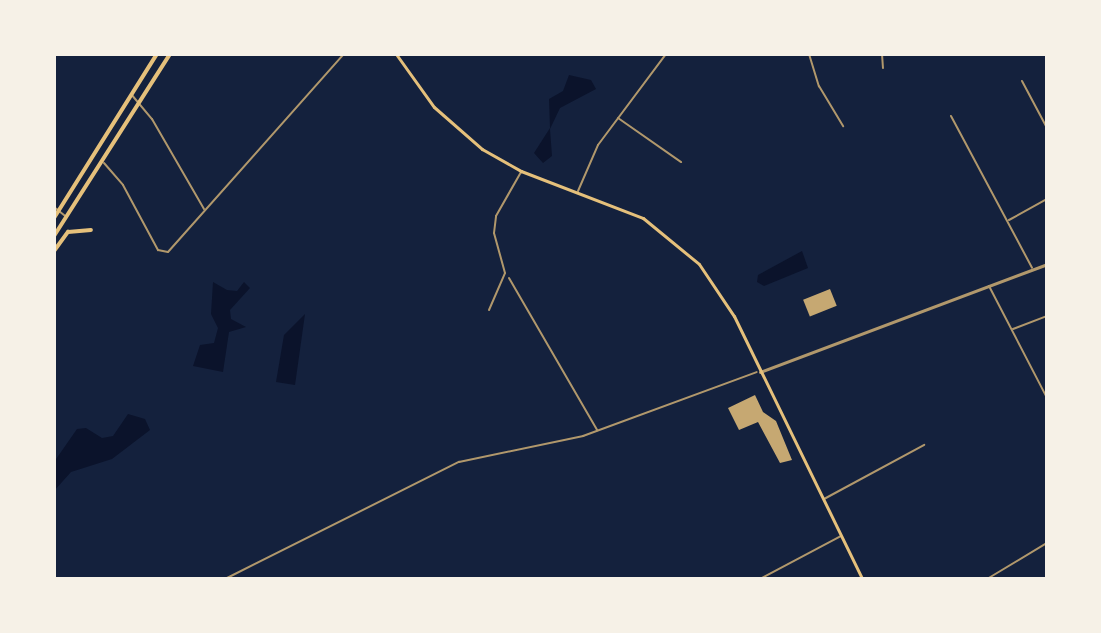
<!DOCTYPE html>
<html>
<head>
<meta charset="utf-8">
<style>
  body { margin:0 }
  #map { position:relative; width:1101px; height:633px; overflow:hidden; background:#14213d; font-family:"Crimson Pro",serif }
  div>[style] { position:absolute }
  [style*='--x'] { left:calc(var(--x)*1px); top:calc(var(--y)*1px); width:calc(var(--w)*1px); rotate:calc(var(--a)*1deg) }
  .water>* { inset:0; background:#0b132b }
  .building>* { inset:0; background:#c6a872; transform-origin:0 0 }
  .minor>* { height:2px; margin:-1px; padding:0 1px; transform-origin:1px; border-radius:1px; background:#b1986c }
  .tertiary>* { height:3px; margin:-1.5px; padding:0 1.5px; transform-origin:1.5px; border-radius:1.5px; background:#b1986c }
  .secondary>* { height:3px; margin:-1.5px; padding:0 1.5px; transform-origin:1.5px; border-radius:1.5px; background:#e5c07b }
  .primary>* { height:4px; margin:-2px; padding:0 2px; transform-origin:2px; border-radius:2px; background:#e5c07b }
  span { translate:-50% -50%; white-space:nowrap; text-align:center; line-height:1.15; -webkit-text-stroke:8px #f6f1e7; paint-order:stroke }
  .frame { position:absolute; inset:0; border:56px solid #f6f1e7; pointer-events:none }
</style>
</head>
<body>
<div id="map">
  <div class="water">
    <div style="clip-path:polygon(569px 75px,591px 80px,596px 89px,560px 108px,550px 129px,552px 156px,543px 163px,534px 153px,550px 128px,549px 99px,563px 91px)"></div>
    <div style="clip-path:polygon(802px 251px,808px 268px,764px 286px,757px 282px,758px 275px)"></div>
    <div style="clip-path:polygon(213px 282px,227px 290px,237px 291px,244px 282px,250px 288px,230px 310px,231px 319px,246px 327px,229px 332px,223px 372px,193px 366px,200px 345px,214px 343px,218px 328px,211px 314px)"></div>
    <div style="clip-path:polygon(305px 314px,295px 385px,276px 382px,284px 335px)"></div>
    <div style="clip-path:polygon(128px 414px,145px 419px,150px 430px,112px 459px,71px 472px,54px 491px,54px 462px,77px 429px,86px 428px,102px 438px,113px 436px)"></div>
  </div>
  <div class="building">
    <div style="left:830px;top:289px;width:18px;height:29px;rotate:68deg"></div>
    <div style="clip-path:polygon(755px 395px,763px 412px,776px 421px,792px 460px,780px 463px,758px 422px,739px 430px,728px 408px)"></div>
  </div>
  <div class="minor">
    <div style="--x:809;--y:54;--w:34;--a:73"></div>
    <div style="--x:819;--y:86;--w:47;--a:59"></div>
    <div style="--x:882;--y:54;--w:14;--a:86"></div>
    <div style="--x:1022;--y:81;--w:53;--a:62"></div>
    <div style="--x:131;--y:94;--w:33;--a:50"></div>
    <div style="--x:152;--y:119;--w:104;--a:60"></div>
    <div style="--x:951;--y:116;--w:172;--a:61.9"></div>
    <div style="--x:618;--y:118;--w:77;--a:34.9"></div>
    <div style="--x:104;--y:163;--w:29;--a:49"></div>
    <div style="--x:123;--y:185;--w:74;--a:61.7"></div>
    <div style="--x:158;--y:250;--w:10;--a:11"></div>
    <div style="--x:168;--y:252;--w:265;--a:-48.4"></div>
    <div style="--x:578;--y:191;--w:50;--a:-66.5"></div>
    <div style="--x:598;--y:145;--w:114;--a:-53.2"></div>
    <div style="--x:54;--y:207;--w:14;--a:39"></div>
    <div style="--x:1009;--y:220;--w:43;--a:-28.9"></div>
    <div style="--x:509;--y:278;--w:176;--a:59.9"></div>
    <div style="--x:989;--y:286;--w:126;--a:62.6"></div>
    <div style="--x:489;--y:310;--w:40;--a:-66.6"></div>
    <div style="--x:505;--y:273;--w:41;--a:-105.4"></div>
    <div style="--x:494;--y:233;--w:17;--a:-83"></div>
    <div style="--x:496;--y:216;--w:51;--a:-60.4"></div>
    <div style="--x:1013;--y:329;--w:36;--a:-21"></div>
    <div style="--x:824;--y:499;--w:114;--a:-28.4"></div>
    <div style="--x:225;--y:579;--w:262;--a:-26.6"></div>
    <div style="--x:459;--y:462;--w:127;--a:-11.8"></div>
    <div style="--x:583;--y:436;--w:185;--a:-20.2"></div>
    <div style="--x:760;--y:579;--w:92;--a:-28"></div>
    <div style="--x:987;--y:579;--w:70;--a:-31"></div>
  </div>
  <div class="tertiary">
    <div style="--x:760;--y:372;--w:307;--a:-20.6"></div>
  </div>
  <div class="secondary">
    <div style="--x:396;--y:54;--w:65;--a:54.4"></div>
    <div style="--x:434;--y:107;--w:64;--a:41.2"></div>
    <div style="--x:482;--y:149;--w:45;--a:29.4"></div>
    <div style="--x:521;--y:171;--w:131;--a:21.1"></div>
    <div style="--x:643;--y:218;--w:72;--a:39.4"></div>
    <div style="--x:699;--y:264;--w:63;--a:56.1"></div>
    <div style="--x:734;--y:316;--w:292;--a:64"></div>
  </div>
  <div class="primary">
    <div style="--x:54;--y:218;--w:194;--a:-57.9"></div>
    <div style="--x:54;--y:236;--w:216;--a:-57.5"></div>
    <div style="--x:54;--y:251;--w:24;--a:-54"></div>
    <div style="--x:68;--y:232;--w:23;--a:-5"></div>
  </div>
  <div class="frame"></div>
</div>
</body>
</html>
